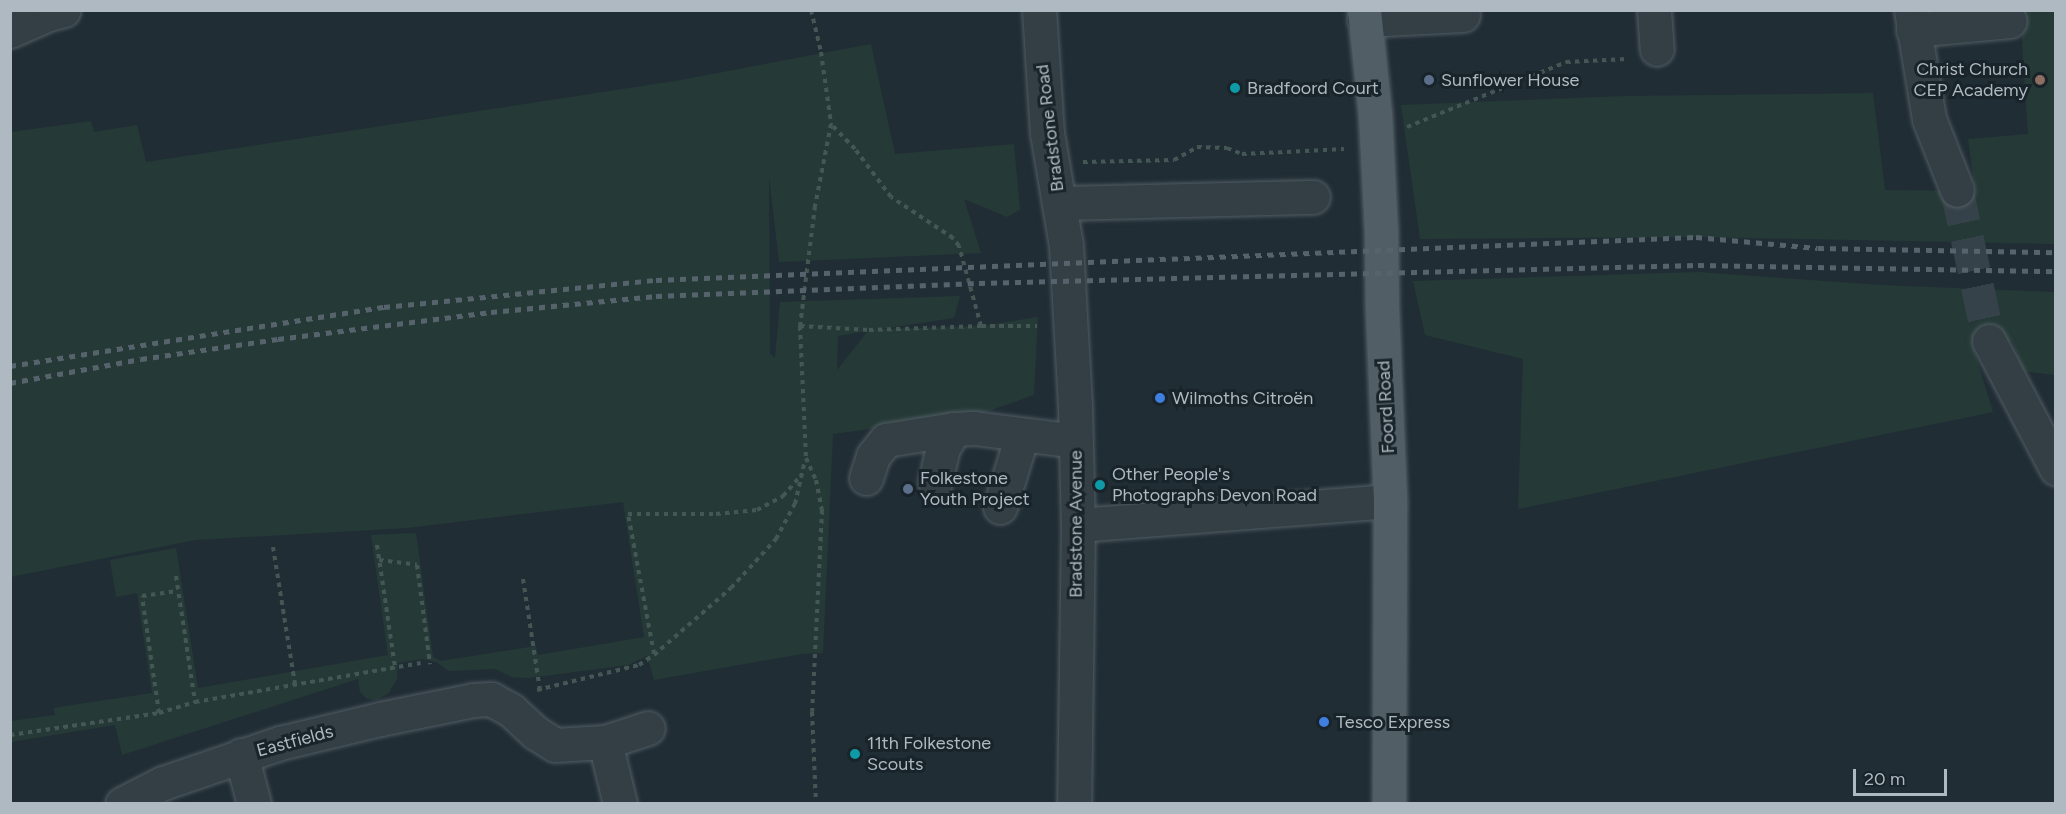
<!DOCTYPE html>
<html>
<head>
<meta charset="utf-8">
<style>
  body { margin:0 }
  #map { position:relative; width:2066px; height:814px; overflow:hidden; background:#212d35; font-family:Figtree,sans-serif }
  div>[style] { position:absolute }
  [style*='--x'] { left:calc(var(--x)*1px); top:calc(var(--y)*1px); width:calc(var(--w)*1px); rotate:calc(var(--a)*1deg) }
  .green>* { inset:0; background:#253a37 }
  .minor-tunnel>* { height:33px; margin-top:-16.5px; transform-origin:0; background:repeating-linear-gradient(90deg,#36424a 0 33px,transparent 0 49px) }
  .path>* { height:4px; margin-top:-2px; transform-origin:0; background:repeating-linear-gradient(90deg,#445755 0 4.5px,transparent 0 9px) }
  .roads { filter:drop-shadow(0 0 2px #515c63) drop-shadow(0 0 2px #515c63) }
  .minor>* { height:33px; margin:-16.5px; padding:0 16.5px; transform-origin:16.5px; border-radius:16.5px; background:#343e45 }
  .major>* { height:33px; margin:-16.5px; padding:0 16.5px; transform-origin:16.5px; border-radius:16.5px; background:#525e66 }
  .rail>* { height:4.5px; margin-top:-2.25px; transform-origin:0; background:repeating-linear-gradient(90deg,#56636c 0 6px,transparent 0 12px) }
  .dots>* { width:16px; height:16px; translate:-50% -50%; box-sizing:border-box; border:3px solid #19232a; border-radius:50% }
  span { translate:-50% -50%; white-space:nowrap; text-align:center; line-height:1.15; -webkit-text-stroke:6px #19232a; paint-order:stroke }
  .poi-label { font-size:18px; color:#aeb9c2 }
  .right { translate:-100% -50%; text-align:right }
  .left { translate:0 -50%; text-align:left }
  .street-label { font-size:18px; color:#aeb9c2 }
  .frame { position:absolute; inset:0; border:12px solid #aeb9c2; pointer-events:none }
  .scale { position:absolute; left:1853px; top:769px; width:94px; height:27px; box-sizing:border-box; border:3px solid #aeb9c2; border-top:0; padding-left:8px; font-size:18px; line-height:21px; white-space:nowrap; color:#aeb9c2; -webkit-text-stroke:4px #19232a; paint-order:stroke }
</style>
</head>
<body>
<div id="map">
  <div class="green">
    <div style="clip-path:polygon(2020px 11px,2055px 11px,2055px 244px,1696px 237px,1420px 239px,1401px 105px,1625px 96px,1873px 93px,1885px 190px,1975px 191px,1968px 139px,2028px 134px)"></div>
    <div style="clip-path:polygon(evenodd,871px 44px,895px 154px,1014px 144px,1020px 210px,1007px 217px,964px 199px,981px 253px,779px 262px,769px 176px,770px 354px,775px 358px,780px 302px,960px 296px,954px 318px,880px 329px,981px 326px,1038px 317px,1034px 395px,980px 414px,833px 434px,823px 653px,801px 654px,654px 680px,647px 656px,628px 665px,529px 678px,512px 677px,495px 669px,449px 671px,436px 662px,423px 659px,398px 663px,397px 679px,389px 693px,377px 700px,367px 699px,360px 692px,358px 679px,122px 755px,115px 725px,11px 742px,11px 721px,55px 715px,54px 708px,59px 707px,152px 693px,137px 593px,116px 597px,110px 560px,176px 548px,198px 688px,388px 655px,371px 535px,416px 533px,433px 657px,441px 661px,536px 646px,538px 655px,644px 637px,623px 502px,407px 528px,195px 540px,11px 577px,11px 132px,91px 121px,94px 132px,137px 125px,146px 162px,675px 81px,871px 44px,868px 331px,837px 370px,838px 336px,868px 331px)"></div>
    <div style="clip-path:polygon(1698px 272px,1881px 285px,2055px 292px,2055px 375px,2023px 371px,2012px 341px,1971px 340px,1993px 412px,1518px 509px,1523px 359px,1425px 335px,1413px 281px)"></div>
  </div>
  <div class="minor-tunnel">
    <div style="--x:1957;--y:190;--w:154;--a:78"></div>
  </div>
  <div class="path">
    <div style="--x:811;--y:10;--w:43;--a:76.6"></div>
    <div style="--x:821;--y:52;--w:73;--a:82.1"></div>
    <div style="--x:831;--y:124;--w:84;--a:101"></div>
    <div style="--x:815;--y:206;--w:121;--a:97.1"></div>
    <div style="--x:800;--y:326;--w:132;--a:87.4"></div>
    <div style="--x:806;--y:458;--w:24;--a:66"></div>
    <div style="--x:816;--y:480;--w:31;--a:79"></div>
    <div style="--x:822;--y:510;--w:202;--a:92.8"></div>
    <div style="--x:812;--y:712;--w:92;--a:87.5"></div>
    <div style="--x:1407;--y:127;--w:172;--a:-22.2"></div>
    <div style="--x:1566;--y:62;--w:61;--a:-2.8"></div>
    <div style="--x:1083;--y:162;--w:91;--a:-1.3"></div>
    <div style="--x:1174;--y:160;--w:26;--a:-29"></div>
    <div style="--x:1197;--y:147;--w:30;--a:2"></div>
    <div style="--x:1227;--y:148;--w:16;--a:22"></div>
    <div style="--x:1242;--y:154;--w:102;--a:-2.8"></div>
    <div style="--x:800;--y:326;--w:69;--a:3.3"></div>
    <div style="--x:869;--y:330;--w:112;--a:-2"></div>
    <div style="--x:981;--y:326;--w:83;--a:-105.4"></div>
    <div style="--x:959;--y:246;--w:10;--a:-127"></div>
    <div style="--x:953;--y:238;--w:74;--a:-146.5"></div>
    <div style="--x:891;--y:197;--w:60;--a:-126.9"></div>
    <div style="--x:855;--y:149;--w:33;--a:-134"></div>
    <div style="--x:981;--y:326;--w:56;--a:0"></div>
    <div style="--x:377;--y:545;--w:123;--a:81.6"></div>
    <div style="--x:273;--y:547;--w:140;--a:80.9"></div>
    <div style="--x:379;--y:560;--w:38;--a:7"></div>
    <div style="--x:417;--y:565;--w:100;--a:82.5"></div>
    <div style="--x:176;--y:576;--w:127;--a:81.4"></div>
    <div style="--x:523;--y:579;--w:112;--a:81.3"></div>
    <div style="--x:654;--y:654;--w:142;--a:-100.5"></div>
    <div style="--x:628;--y:514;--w:88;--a:0"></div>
    <div style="--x:716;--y:514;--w:41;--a:-5.6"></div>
    <div style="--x:757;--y:510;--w:30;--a:-28"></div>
    <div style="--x:783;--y:496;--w:29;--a:-49"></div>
    <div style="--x:537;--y:690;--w:105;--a:-13.8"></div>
    <div style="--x:639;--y:665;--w:18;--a:-34"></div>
    <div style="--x:654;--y:655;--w:102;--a:-41"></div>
    <div style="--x:731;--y:588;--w:67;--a:-47.4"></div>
    <div style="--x:776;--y:539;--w:40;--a:-62"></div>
    <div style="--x:795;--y:504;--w:45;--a:-77.2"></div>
    <div style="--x:159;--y:713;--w:118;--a:-98.3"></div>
    <div style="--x:142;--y:596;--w:36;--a:-8"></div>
    <div style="--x:10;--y:735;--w:151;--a:-8.4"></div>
    <div style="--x:159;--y:713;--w:38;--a:-17"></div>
    <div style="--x:195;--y:702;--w:229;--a:-9.8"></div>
  </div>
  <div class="roads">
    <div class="minor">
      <div style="--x:1039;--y:10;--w:123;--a:86.3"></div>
      <div style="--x:1047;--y:133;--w:114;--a:80.4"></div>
      <div style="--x:1066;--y:245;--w:160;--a:86.8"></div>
      <div style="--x:1075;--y:405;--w:120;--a:88.6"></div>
      <div style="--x:1078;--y:525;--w:279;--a:90.8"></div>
      <div style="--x:1654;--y:10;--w:39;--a:86"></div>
      <div style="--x:1911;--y:10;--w:110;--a:80.6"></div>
      <div style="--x:1929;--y:119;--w:76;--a:68.5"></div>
      <div style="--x:1364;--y:20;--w:99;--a:-2.9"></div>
      <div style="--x:1913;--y:30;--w:97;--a:-5.3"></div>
      <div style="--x:10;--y:31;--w:42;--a:-24.1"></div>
      <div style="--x:48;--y:14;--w:16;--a:-14"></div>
      <div style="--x:1059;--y:203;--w:254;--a:-1.4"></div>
      <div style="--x:1989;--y:341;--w:144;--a:62.2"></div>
      <div style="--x:866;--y:478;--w:23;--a:-72"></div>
      <div style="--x:873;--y:456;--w:21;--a:-51"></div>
      <div style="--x:886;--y:440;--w:69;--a:-9.2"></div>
      <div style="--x:935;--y:482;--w:35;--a:-77"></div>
      <div style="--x:943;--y:448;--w:22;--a:-60"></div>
      <div style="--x:954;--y:429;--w:20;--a:-3"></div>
      <div style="--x:974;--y:428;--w:102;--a:7.3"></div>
      <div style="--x:1000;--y:507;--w:75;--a:-73"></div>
      <div style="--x:1078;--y:525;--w:313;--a:-4.4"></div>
      <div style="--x:605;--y:742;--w:45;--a:-18"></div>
      <div style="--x:241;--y:755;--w:51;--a:75.1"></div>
      <div style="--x:122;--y:804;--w:46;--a:-27.1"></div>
      <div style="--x:163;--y:783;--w:124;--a:-18.9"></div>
      <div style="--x:280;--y:743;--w:103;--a:-13.5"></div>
      <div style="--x:380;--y:719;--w:95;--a:-11.5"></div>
      <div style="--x:473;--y:700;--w:18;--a:-3"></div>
      <div style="--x:491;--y:699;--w:23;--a:29"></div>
      <div style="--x:511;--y:710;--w:34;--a:43"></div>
      <div style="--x:536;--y:733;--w:22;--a:32"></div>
      <div style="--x:555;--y:745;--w:50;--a:-3.4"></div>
      <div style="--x:605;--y:742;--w:64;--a:76.4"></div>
    </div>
    <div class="major">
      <div style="--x:1364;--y:10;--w:105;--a:84"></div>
      <div style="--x:1375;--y:114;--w:118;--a:87.1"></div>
      <div style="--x:1381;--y:232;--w:77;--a:89.3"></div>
      <div style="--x:1382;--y:309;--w:192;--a:87.6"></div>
      <div style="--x:1390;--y:501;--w:303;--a:90.2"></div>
    </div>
  </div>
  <div class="rail">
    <div style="--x:10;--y:366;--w:379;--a:-9"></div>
    <div style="--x:384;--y:307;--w:273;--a:-5.7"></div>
    <div style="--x:656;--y:280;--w:1041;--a:-2.37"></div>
    <div style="--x:1696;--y:237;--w:122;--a:5.2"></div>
    <div style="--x:1818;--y:248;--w:238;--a:1"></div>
    <div style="--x:10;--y:383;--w:133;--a:-10.4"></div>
    <div style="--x:141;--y:359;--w:138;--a:-8.3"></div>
    <div style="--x:278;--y:339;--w:215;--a:-7.2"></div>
    <div style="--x:491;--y:312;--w:166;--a:-5.5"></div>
    <div style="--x:656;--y:296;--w:323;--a:-2.3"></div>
    <div style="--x:979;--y:283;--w:719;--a:-1.43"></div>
    <div style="--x:1698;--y:265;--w:358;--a:1"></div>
  </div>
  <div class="dots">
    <div style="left:1429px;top:80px;background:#5c6f8a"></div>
    <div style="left:2040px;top:80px;background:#8d6e63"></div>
    <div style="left:1235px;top:88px;background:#0f9aa8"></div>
    <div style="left:1160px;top:398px;background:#3f7fe0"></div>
    <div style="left:1100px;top:485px;background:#0f9aa8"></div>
    <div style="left:908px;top:489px;background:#5c6f8a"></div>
    <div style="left:1324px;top:722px;background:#3f7fe0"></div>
    <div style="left:855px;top:754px;background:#0f9aa8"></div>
  </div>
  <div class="poi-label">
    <span class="right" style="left:2028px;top:80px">Christ Church<br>CEP Academy</span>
    <span class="left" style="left:1441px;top:80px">Sunflower House</span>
    <span class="left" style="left:1247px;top:88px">Bradfoord Court</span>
    <span class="left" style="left:1172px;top:398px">Wilmoths Citroën</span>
    <span class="left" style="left:1112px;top:485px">Other People's<br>Photographs Devon Road</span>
    <span class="left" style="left:920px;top:489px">Folkestone<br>Youth Project</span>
    <span class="left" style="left:1336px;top:722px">Tesco Express</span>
    <span class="left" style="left:867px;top:754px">11th Folkestone<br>Scouts</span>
  </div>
  <div class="street-label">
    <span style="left:1050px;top:128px;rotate:-97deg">Bradstone Road</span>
    <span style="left:1386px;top:407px;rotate:-93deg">Foord Road</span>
    <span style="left:1076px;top:524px;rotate:-90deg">Bradstone Avenue</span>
    <span style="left:295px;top:741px;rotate:-15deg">Eastfields</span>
  </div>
  <div class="frame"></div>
  <div class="scale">20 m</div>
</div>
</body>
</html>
